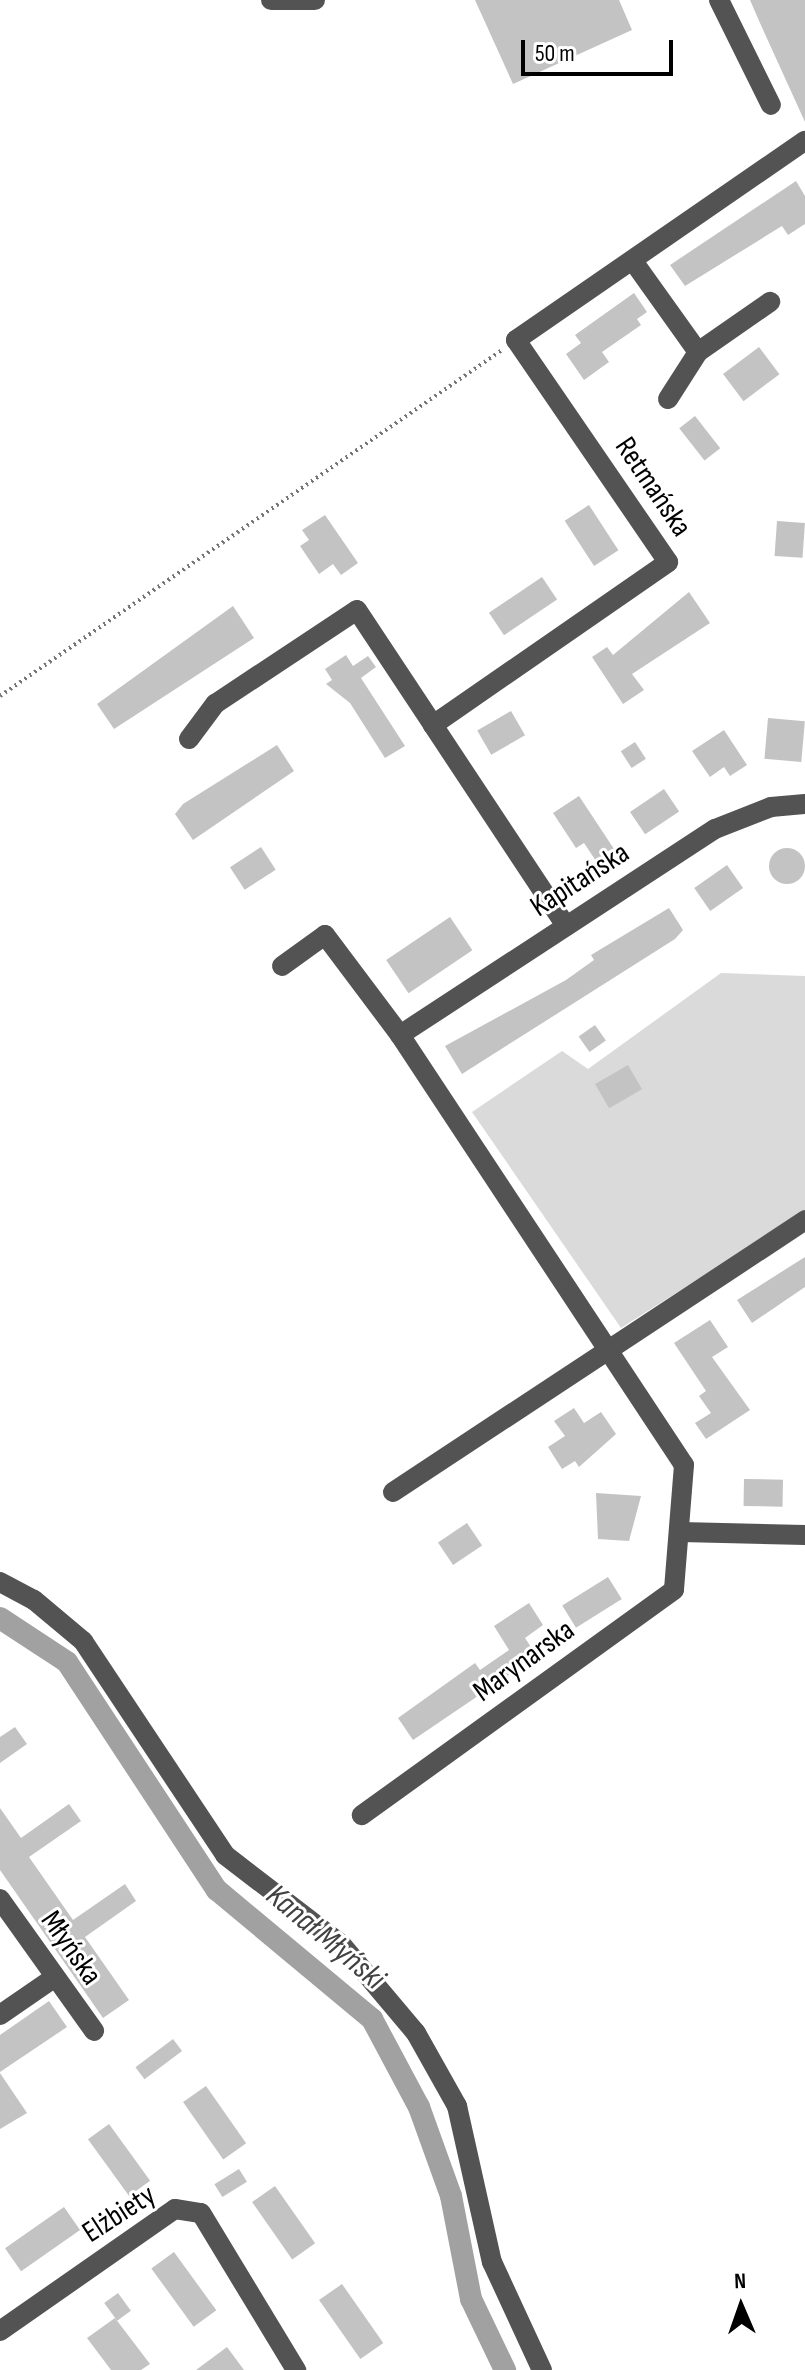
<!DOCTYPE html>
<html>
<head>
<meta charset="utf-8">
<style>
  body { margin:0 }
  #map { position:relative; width:805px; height:2370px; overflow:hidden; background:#fff; font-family:"Sofia Sans Condensed",sans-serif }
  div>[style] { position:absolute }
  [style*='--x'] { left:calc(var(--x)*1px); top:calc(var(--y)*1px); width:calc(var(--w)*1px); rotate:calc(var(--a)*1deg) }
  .green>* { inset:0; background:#dadada }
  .canal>* { height:22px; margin:-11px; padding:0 11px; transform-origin:11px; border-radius:11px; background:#a1a1a1 }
  .building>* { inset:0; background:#c3c3c3; transform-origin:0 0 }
  .round { border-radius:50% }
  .path>* { height:4px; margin-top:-2px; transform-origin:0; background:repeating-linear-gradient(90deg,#757575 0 2px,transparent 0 6px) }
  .minor>* { height:20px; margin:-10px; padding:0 10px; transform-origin:10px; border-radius:10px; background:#535353 }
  span { translate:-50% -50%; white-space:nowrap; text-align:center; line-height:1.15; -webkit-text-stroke:6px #fff; paint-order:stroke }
  .street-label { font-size:30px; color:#000 }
  .water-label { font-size:32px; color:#424242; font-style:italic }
  .north { position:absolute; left:701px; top:2266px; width:80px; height:80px; -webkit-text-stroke:6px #fff; paint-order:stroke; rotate:358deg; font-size:22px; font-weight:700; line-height:32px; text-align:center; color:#000 }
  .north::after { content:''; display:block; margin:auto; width:28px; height:36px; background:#000; clip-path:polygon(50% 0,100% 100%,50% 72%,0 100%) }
  .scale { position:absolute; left:521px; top:40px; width:152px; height:36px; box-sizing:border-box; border:4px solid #000; border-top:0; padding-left:10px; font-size:24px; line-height:28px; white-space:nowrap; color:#000; -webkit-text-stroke:6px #fff; paint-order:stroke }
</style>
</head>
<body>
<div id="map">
  <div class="green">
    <div style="clip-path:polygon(721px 973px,805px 976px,805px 1211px,621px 1328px,472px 1112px,562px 1051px,588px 1069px)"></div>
  </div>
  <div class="canal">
    <div style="--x:0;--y:1618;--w:80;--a:33.3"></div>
    <div style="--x:67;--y:1662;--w:273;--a:56.7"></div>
    <div style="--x:217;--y:1890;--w:202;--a:39.8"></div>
    <div style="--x:372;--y:2019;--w:100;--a:61.9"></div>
    <div style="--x:419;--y:2107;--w:95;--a:70.2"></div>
    <div style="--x:451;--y:2196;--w:105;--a:79"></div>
    <div style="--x:471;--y:2299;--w:79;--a:64.4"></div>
  </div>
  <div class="building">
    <div style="clip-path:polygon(475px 0,619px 0,632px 30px,513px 84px)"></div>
    <div style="clip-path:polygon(750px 0,805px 0,805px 122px,760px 23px)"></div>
    <div style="clip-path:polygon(796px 181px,805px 196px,805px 224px,788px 235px,782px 226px,685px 286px,670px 265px)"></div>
    <div style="clip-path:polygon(634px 293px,647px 312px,637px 319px,641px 325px,602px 352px,609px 362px,584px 380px,566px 354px,581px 343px,575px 335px)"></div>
    <div style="left:759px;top:347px;width:34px;height:45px;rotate:53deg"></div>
    <div style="left:695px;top:416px;width:41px;height:20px;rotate:52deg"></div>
    <div style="left:589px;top:505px;width:54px;height:29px;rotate:57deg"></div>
    <div style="clip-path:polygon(325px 515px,358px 563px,341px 575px,333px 564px,319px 574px,300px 546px,309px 540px,302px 530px)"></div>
    <div style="left:777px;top:521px;width:28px;height:35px;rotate:4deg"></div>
    <div style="left:542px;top:577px;width:27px;height:64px;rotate:56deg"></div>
    <div style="clip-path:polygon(689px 592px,710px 623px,632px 674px,644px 690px,623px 704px,592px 657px,607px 647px,613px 655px)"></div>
    <div style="clip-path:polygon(233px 606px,254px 638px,114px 729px,97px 704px)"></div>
    <div style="clip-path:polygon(346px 655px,353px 666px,368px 656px,376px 667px,361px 678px,405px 746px,385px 758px,350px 703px,326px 684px,332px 680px,325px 669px)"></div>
    <div style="left:511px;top:711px;width:28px;height:39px;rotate:60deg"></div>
    <div style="left:768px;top:718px;width:37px;height:41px;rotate:5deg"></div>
    <div style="clip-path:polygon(724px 730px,747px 765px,730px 776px,724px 767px,710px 777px,692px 751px)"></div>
    <div style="left:635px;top:742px;width:20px;height:17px;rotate:57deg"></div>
    <div style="clip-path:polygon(277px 745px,294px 771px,193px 840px,175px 814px,183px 804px)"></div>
    <div style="left:664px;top:789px;width:27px;height:41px;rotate:56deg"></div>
    <div style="clip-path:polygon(579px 796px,616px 852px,598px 864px,584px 843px,576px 848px,553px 813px)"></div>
    <div style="left:261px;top:847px;width:27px;height:37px;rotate:57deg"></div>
    <div class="round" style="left:769px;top:848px;width:36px;height:36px"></div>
    <div style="left:727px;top:865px;width:28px;height:40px;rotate:55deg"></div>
    <div style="clip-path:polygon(669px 908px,683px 930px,675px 939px,462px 1074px,445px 1046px,566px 980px,594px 960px,591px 955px)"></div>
    <div style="left:450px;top:917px;width:40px;height:77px;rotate:56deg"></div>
    <div style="left:595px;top:1025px;width:19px;height:20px;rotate:55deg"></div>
    <div style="left:628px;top:1065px;width:28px;height:38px;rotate:60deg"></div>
    <div style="clip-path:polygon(805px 1257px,805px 1287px,752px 1323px,737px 1300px)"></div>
    <div style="clip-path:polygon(710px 1320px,728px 1347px,712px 1357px,750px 1410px,706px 1439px,695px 1423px,711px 1413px,699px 1396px,706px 1391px,674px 1343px)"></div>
    <div style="clip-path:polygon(574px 1408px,584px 1423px,601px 1412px,616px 1434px,579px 1467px,575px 1461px,562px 1469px,548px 1447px,565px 1436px,554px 1421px)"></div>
    <div style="left:744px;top:1479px;width:39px;height:27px;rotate:1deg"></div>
    <div style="clip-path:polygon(596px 1493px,641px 1496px,629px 1541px,598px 1539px)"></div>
    <div style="left:467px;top:1523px;width:27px;height:35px;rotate:56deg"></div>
    <div style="left:608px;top:1577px;width:26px;height:54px;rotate:58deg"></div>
    <div style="clip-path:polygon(529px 1603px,543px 1625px,525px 1638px,537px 1656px,413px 1740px,398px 1718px,475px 1663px,480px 1670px,509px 1650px,494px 1626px)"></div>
    <div style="clip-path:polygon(15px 1727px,27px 1744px,0 1763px,0 1737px)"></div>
    <div style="clip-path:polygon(69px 1804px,81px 1821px,29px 1857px,73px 1920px,125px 1884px,136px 1901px,85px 1937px,129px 2000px,103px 2018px,0 1870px,0 1808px,21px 1838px)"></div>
    <div style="clip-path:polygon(49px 2001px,67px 2027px,0 2072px,0 2035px)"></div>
    <div style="left:173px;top:2039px;width:15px;height:47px;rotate:53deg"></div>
    <div style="clip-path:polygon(0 2073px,27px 2113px,0 2129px)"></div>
    <div style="left:206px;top:2086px;width:70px;height:28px;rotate:55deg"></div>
    <div style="left:109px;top:2124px;width:70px;height:26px;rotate:54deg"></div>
    <div style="left:239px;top:2169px;width:15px;height:29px;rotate:58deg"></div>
    <div style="left:275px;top:2186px;width:70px;height:28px;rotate:55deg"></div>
    <div style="left:64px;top:2207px;width:28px;height:72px;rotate:55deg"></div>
    <div style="left:174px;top:2252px;width:72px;height:28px;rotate:54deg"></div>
    <div style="left:342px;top:2284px;width:72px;height:28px;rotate:55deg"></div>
    <div style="left:118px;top:2293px;width:22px;height:17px;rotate:54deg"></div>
    <div style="clip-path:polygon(115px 2318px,150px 2364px,141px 2370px,111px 2370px,87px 2338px)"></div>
    <div style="clip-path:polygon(227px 2347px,244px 2370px,196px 2370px)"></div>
  </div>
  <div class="path">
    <div style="--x:0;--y:696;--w:610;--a:-34.58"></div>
  </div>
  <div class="minor">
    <div style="--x:271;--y:0;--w:44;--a:0"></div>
    <div style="--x:719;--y:0;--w:117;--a:63.7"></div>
    <div style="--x:633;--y:261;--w:112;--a:54.5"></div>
    <div style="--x:668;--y:399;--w:56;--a:-57.4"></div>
    <div style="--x:698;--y:352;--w:88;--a:-34.8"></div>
    <div style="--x:189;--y:739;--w:44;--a:-53.4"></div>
    <div style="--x:215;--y:704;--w:170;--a:-33.5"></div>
    <div style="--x:357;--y:610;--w:138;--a:56.5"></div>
    <div style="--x:566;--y:926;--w:241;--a:-123.5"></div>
    <div style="--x:433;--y:725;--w:286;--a:-34.7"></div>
    <div style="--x:668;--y:562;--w:269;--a:-124.4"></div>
    <div style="--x:516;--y:340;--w:351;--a:-34.6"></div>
    <div style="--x:282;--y:966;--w:53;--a:-35.8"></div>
    <div style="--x:325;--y:935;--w:125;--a:53.1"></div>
    <div style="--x:400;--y:1035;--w:515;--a:56.56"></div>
    <div style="--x:684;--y:1465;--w:125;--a:94.6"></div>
    <div style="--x:674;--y:1590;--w:385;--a:144.2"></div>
    <div style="--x:400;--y:1035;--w:376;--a:-33.2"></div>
    <div style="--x:715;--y:829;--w:60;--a:-21.4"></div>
    <div style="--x:771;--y:807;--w:34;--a:-5"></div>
    <div style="--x:393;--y:1492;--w:494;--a:-33.4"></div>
    <div style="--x:681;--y:1532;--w:124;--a:1.4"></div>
    <div style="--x:0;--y:1582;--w:38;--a:28"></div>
    <div style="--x:34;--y:1600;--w:64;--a:39.9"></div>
    <div style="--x:83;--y:1641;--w:257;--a:56.4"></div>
    <div style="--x:225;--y:1855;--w:146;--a:37.5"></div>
    <div style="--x:341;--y:1944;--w:116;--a:49.9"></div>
    <div style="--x:416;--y:2033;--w:84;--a:60.7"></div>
    <div style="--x:457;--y:2106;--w:160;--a:77.4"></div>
    <div style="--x:492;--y:2262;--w:119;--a:65.2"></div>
    <div style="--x:0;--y:1899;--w:162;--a:54.5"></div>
    <div style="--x:0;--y:2015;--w:67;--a:-34.6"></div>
    <div style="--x:0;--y:2331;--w:213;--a:-34.9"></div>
    <div style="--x:175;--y:2209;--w:26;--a:9"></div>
    <div style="--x:201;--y:2213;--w:184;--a:58.8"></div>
  </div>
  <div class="street-label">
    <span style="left:653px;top:487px;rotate:56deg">Retmańska</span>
    <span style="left:580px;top:880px;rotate:-33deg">Kapitańska</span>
    <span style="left:524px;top:1661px;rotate:-36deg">Marynarska</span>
    <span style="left:71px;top:1948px;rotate:55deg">Młyńska</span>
    <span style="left:119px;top:2214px;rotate:-33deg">Elżbiety</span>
  </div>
  <div class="water-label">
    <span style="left:325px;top:1938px;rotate:40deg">Kanał Młyński</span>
  </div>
  <div class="north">N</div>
  <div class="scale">50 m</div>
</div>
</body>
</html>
